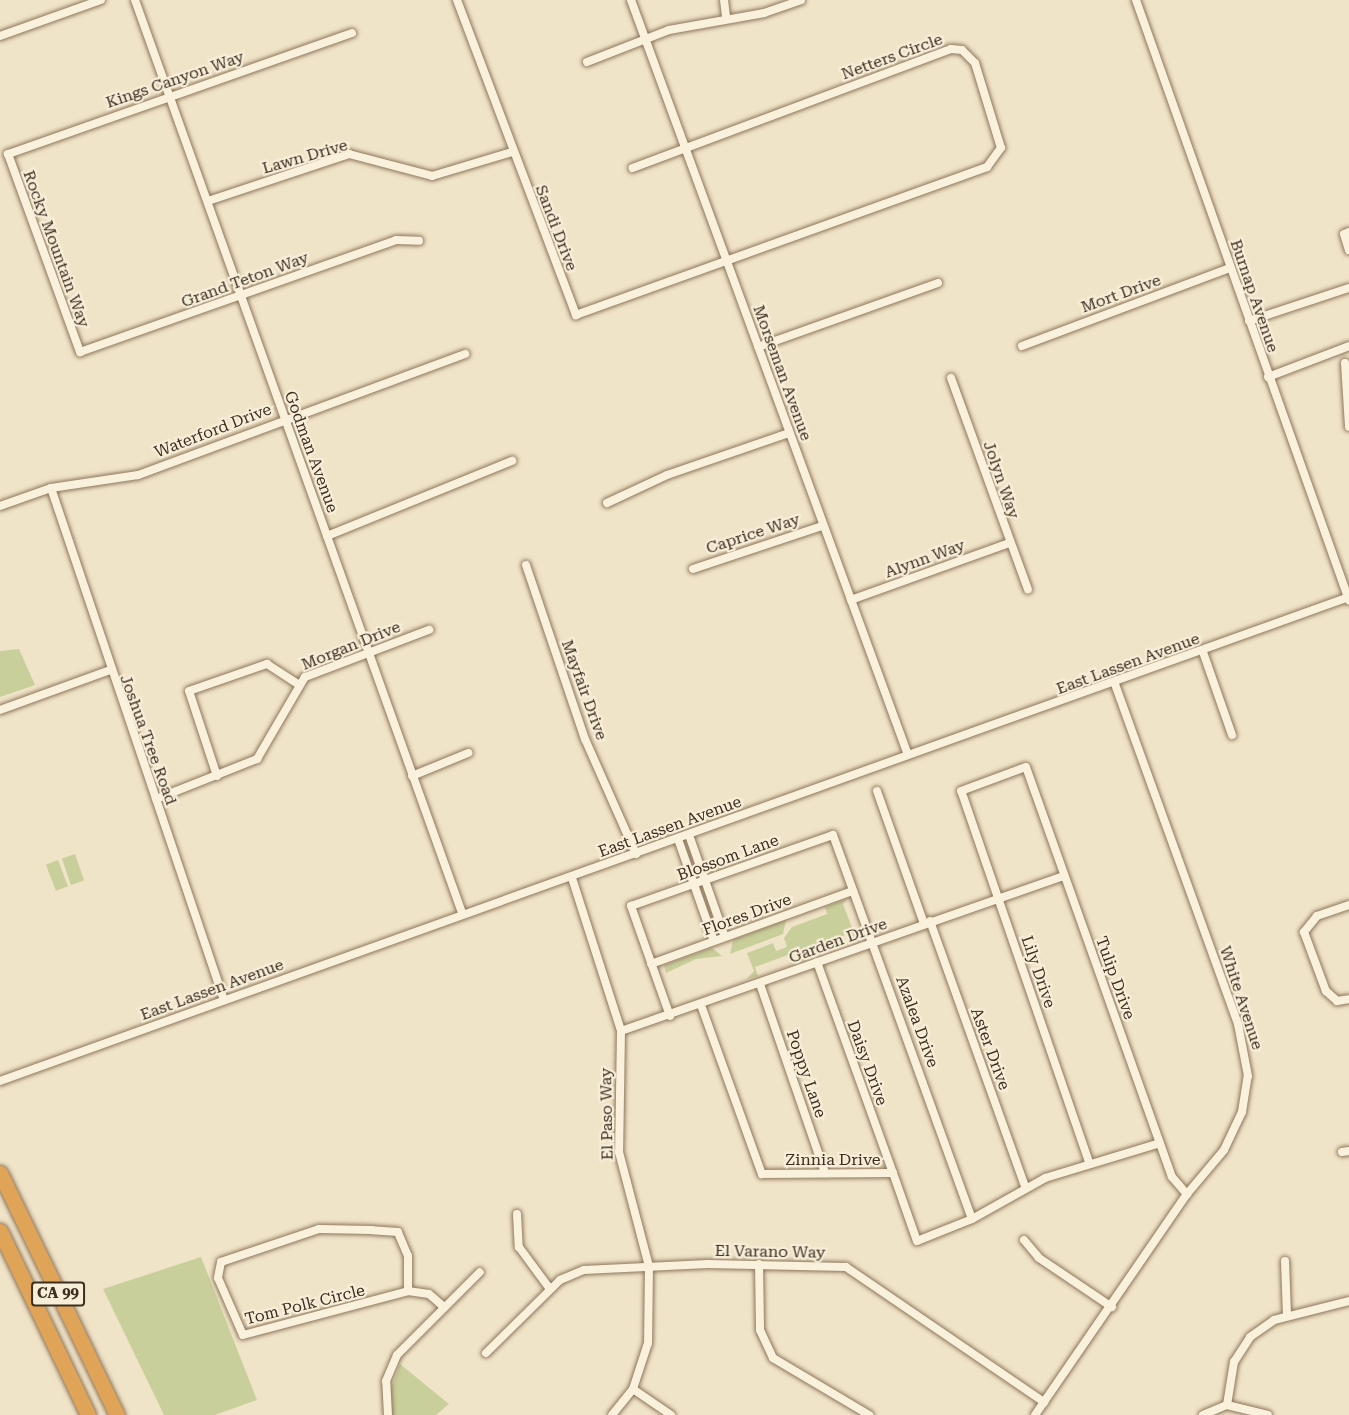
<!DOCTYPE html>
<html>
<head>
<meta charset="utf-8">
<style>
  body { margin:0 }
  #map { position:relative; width:1349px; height:1415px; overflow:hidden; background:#f0e4c8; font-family:"Roboto Serif",serif }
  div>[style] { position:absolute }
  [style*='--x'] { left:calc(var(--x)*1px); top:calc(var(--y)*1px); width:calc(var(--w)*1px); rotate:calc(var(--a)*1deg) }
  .green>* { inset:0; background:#c9cf9b; transform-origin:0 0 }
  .roads { filter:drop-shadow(0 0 2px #8d765c) drop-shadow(0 0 2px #8d765c) }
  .minor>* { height:8px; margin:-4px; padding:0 4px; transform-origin:4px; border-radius:4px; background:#faf1dc }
  .motorway>* { height:15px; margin:-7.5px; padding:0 7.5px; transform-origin:7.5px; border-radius:7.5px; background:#e0a458 }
  span { translate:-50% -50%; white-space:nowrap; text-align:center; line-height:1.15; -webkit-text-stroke:4.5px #f7eed8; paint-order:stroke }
  .shield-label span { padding:2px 4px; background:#f7eed8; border:2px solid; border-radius:4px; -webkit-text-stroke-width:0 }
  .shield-label { font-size:15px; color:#3d2e20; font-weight:700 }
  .street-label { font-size:16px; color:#3d2e20 }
</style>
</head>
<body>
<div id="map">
  <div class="green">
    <div style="clip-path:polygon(19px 649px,35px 685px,0 697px,0 651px)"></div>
    <div style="left:75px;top:854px;width:28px;height:14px;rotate:71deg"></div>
    <div style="left:58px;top:860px;width:28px;height:13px;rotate:69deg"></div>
    <div style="clip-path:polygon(847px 899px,843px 904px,857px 941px,850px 933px,817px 946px,819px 954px,797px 962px,793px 953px,755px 967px,758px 976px,747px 979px,754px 971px,747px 953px,773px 943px,776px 951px,787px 947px,784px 938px,792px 927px,827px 914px,825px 907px)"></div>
    <div style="clip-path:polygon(786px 920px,783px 934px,730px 954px,733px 940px)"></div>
    <div style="clip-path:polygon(712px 948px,722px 956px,696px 959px,666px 973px,664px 965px)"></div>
    <div style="clip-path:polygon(201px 1257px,257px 1400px,215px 1415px,164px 1415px,103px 1289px)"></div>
    <div style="clip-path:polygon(400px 1364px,449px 1404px,436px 1415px,391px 1415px,390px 1392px)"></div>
  </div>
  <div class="roads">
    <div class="minor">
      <div style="--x:135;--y:0;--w:970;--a:70.29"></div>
      <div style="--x:457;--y:0;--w:337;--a:69.3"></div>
      <div style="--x:576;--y:315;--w:437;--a:-19.8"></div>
      <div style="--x:987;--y:167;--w:24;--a:-54"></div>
      <div style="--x:1001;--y:148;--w:89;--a:-107"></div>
      <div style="--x:975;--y:63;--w:18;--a:-135"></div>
      <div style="--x:962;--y:50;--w:11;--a:-175"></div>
      <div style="--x:951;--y:49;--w:340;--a:159.5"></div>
      <div style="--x:631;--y:0;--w:804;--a:69.85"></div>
      <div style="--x:724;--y:0;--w:17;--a:83"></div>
      <div style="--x:1136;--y:0;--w:637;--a:70.46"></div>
      <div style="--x:352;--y:33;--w:365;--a:160.6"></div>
      <div style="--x:8;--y:154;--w:211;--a:70"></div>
      <div style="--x:80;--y:352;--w:335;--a:-19.5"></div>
      <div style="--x:396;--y:240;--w:23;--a:2"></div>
      <div style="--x:0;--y:36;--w:107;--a:-19.6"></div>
      <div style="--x:587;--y:62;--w:88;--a:-21.3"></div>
      <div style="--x:669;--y:30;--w:97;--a:-10.1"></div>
      <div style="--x:764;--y:13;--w:39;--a:-19"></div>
      <div style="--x:208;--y:201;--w:149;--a:-18.4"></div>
      <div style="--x:349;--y:154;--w:86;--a:14.8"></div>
      <div style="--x:432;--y:176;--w:84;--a:-16.7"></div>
      <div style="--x:1349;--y:232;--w:5;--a:158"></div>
      <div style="--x:1344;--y:234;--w:17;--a:73"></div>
      <div style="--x:1249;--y:321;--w:105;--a:-18.3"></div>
      <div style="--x:1022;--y:346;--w:222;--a:-20.6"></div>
      <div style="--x:758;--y:347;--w:191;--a:-19.6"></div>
      <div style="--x:1345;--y:363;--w:64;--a:86.4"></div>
      <div style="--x:1268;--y:377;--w:87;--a:-20.9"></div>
      <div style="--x:951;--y:378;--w:225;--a:70"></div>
      <div style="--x:51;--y:488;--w:540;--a:71.33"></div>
      <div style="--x:607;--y:503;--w:66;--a:-25"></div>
      <div style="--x:667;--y:475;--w:129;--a:-19"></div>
      <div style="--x:0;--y:506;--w:54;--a:-19.4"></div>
      <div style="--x:51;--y:488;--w:88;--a:-8.5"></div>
      <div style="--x:138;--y:475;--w:349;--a:-20.3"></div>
      <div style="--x:327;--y:536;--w:200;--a:-22.1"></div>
      <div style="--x:526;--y:565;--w:184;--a:71.3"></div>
      <div style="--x:585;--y:739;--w:126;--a:66.1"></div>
      <div style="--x:693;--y:569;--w:136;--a:-18.4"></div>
      <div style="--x:851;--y:600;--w:168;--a:-19.8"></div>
      <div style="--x:1203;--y:652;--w:88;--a:70.7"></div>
      <div style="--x:0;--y:710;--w:115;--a:-19.9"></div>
      <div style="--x:217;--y:776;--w:89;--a:-108.2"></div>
      <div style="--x:189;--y:691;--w:83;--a:-19.1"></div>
      <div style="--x:267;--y:664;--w:37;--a:33"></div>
      <div style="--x:412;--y:776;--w:61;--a:-22.3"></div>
      <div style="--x:877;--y:791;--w:141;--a:70.5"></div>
      <div style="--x:156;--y:799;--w:109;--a:-21.6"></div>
      <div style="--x:257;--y:759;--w:95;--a:-59.7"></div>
      <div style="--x:305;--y:677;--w:133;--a:-20.8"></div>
      <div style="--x:689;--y:835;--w:108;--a:70.6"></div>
      <div style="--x:678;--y:839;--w:108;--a:70.6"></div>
      <div style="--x:572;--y:878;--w:161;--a:72.2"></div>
      <div style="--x:621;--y:1031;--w:121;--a:90.9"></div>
      <div style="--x:619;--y:1152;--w:118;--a:75.3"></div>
      <div style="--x:649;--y:1266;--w:77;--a:90.7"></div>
      <div style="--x:648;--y:1343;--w:48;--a:108.1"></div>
      <div style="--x:633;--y:1389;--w:33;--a:129"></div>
      <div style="--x:1349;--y:905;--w:34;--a:161"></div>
      <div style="--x:1317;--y:916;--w:21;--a:129"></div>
      <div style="--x:1304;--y:932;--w:63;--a:69.6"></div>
      <div style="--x:1326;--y:991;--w:15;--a:42"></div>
      <div style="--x:1337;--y:1001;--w:12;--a:-9"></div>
      <div style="--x:930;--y:921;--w:282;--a:70.3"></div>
      <div style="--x:817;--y:962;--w:224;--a:70.2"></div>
      <div style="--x:651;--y:964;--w:215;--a:-19.9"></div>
      <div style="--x:760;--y:984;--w:200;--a:71"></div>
      <div style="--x:701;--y:1005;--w:180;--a:70.2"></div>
      <div style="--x:762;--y:1174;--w:131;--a:-0.4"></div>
      <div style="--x:893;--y:1173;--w:72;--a:70.6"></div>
      <div style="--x:917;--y:1241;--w:59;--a:-21.8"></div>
      <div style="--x:972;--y:1219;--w:84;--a:-29.3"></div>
      <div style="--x:1045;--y:1178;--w:120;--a:-16.9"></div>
      <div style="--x:670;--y:1016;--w:117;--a:-109.5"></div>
      <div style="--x:631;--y:906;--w:214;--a:-19.4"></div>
      <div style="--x:833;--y:835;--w:408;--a:70.1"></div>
      <div style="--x:621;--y:1031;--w:469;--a:-19.3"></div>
      <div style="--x:0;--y:1081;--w:1433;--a:-19.74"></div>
      <div style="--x:1342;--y:1152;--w:7;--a:-8"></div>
      <div style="--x:1089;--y:1162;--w:392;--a:-109"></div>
      <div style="--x:961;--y:791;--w:69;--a:-20.3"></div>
      <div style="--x:1026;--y:767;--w:435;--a:70.4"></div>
      <div style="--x:1172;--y:1177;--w:23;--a:49"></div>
      <div style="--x:517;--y:1214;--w:33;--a:87"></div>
      <div style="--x:519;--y:1247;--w:52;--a:53.6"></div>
      <div style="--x:1024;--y:1240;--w:23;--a:50"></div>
      <div style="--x:1039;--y:1258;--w:88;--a:33.9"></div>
      <div style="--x:1285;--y:1261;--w:55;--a:87.9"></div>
      <div style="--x:759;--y:1264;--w:66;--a:89.1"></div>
      <div style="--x:760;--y:1330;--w:31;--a:65"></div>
      <div style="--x:773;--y:1358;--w:112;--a:30.7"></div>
      <div style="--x:408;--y:1291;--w:35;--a:-90"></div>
      <div style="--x:408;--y:1256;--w:26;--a:-113"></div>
      <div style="--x:398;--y:1232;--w:26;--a:-176"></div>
      <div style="--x:372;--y:1230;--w:53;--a:-178.9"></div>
      <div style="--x:319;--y:1229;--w:103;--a:161.4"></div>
      <div style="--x:221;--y:1262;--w:16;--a:101"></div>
      <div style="--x:218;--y:1278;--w:62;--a:66.3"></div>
      <div style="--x:243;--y:1335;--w:171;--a:-14.9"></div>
      <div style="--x:408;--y:1291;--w:21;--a:8"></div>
      <div style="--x:429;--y:1294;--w:20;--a:41"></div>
      <div style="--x:486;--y:1353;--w:104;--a:-44.6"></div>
      <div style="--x:560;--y:1280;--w:26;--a:-23"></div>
      <div style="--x:584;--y:1270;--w:124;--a:-2.8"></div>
      <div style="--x:708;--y:1264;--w:138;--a:1.2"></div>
      <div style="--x:846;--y:1267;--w:240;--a:34.3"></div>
      <div style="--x:633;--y:1389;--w:46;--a:34.4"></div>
      <div style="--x:1227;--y:1405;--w:44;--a:-80.8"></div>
      <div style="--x:1234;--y:1362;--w:30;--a:-57"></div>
      <div style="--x:1250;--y:1337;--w:29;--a:-35"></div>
      <div style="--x:1274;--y:1320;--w:77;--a:-14.2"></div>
      <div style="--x:388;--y:1415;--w:34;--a:-93"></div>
      <div style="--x:386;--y:1381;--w:28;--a:-67"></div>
      <div style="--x:397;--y:1355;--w:117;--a:-45"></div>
      <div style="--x:1035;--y:1415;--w:268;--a:-55.5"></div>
      <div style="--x:1187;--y:1194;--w:57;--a:-49.9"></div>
      <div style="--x:1224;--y:1150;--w:42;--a:-64.7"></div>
      <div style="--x:1242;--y:1112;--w:36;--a:-81"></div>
      <div style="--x:1248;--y:1076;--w:53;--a:-100.9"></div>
      <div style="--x:1238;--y:1024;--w:362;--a:-109.9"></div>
      <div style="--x:1203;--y:1415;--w:26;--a:-23"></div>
      <div style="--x:1227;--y:1405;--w:42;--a:13.7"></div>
    </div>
    <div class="motorway">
      <div style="--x:0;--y:1173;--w:269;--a:64.2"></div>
      <div style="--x:0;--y:1231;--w:204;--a:64.4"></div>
    </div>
  </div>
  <div class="shield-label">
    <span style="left:58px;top:1294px">CA 99</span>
  </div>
  <div class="street-label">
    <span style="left:892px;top:57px;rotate:-20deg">Netters Circle</span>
    <span style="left:175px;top:80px;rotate:-19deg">Kings Canyon Way</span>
    <span style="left:305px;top:157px;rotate:-16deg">Lawn Drive</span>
    <span style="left:556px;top:228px;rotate:69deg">Sandi Drive</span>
    <span style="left:56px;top:249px;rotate:70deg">Rocky Mountain Way</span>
    <span style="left:245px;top:280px;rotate:-20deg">Grand Teton Way</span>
    <span style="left:1121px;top:294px;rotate:-20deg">Mort Drive</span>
    <span style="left:1254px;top:296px;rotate:71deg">Burnap Avenue</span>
    <span style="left:782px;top:373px;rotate:70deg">Morseman Avenue</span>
    <span style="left:213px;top:431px;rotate:-21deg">Waterford Drive</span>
    <span style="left:311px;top:452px;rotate:70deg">Godman Avenue</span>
    <span style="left:1001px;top:480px;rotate:71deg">Jolyn Way</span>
    <span style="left:753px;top:534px;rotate:-18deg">Caprice Way</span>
    <span style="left:925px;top:559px;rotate:-20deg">Alynn Way</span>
    <span style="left:351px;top:646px;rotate:-22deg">Morgan Drive</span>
    <span style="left:1128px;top:664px;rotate:-20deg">East Lassen Avenue</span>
    <span style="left:584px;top:690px;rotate:70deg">Mayfair Drive</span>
    <span style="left:148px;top:740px;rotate:70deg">Joshua Tree Road</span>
    <span style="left:670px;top:827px;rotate:-20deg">East Lassen Avenue</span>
    <span style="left:728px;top:858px;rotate:-20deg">Blossom Lane</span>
    <span style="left:747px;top:915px;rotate:-20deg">Flores Drive</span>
    <span style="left:838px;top:941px;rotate:-20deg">Garden Drive</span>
    <span style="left:1038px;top:972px;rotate:71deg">Lily Drive</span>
    <span style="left:1115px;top:978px;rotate:70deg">Tulip Drive</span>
    <span style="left:212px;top:990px;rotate:-20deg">East Lassen Avenue</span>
    <span style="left:1241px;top:998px;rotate:72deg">White Avenue</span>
    <span style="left:917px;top:1022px;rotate:70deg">Azalea Drive</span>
    <span style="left:990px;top:1049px;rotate:70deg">Aster Drive</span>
    <span style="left:867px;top:1063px;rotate:70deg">Daisy Drive</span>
    <span style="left:806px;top:1074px;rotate:71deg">Poppy Lane</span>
    <span style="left:607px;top:1114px;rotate:-91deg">El Paso Way</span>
    <span style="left:833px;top:1160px">Zinnia Drive</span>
    <span style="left:770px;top:1252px;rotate:1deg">El Varano Way</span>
    <span style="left:305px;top:1305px;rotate:-14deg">Tom Polk Circle</span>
  </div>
</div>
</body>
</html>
